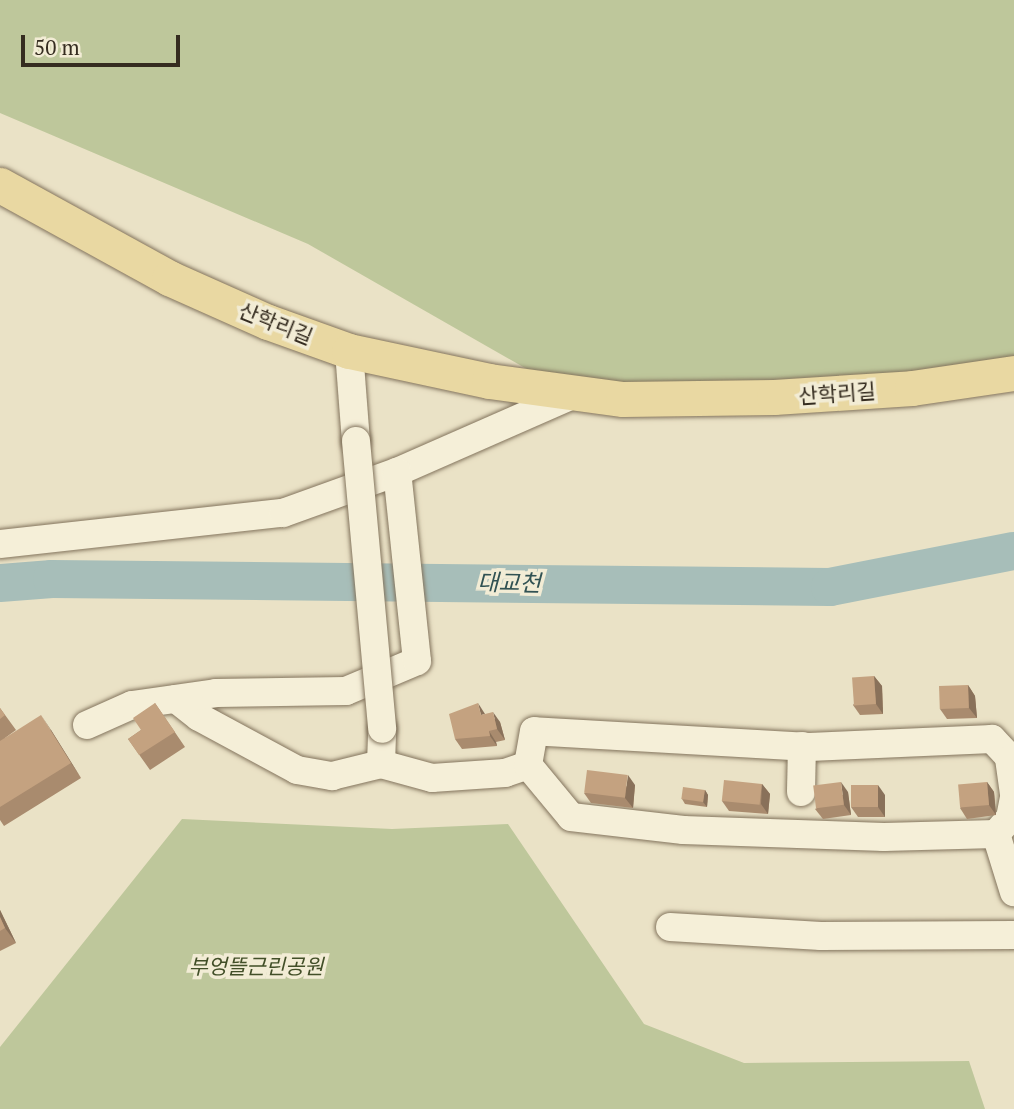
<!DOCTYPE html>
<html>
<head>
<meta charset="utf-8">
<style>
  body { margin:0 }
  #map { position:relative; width:1014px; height:1109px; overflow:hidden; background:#eae2c6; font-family:"PT Serif","Noto Sans KR",serif }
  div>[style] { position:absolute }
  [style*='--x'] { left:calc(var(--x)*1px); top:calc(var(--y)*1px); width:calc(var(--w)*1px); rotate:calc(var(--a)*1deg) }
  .green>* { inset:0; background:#bec79b }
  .river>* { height:38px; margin:-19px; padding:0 19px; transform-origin:19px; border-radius:19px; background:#a7beb9 }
  .roads { filter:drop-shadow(0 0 2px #83745d) drop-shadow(0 0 2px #83745d) }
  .minor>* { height:28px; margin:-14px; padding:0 14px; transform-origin:14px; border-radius:14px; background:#f5efd8 }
  .major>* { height:35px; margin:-17.5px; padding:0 17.5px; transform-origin:17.5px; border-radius:17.5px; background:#e9d8a2 }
  .bridges { filter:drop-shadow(0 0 2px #83745d) drop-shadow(0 0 2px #83745d) }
  .minor-bridge>* { height:28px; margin:-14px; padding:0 14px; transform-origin:14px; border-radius:14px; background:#f5efd8 }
  .wall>* { inset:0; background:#a98b6e }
  .shaded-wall>* { inset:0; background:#89715a }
  .building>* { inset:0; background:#c4a280; transform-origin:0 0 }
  span { translate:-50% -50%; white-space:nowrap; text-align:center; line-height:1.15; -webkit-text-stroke:7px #f2ecd5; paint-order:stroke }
  .street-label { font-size:21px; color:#352c20 }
  .park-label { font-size:21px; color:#424f28; font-style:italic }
  .water-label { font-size:23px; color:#315253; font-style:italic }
  .scale { position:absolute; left:21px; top:35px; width:159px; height:32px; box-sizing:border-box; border:4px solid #352c20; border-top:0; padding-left:9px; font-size:21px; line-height:24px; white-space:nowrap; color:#352c20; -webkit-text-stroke:5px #f2ecd5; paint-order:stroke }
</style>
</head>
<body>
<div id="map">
  <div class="green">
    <div style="clip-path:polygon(0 0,1014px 0,1014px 372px,946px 383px,553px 384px,308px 244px,0 113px)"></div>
    <div style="clip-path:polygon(182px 819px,392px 829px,508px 824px,644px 1024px,744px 1063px,969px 1061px,985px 1109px,0 1109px,0 1047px)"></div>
  </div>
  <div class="river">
    <div style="--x:0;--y:583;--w:52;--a:-4.4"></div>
    <div style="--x:52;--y:579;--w:778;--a:0.59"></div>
    <div style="--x:830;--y:587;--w:187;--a:-11.1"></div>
  </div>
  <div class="roads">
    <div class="minor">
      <div style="--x:349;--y:351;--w:90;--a:85.6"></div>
      <div style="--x:0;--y:544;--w:285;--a:-6.3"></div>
      <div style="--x:283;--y:513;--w:121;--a:-19.8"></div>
      <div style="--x:397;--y:472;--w:194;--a:-23.7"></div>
      <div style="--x:176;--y:699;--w:29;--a:38"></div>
      <div style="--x:199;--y:717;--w:111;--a:28.4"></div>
      <div style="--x:297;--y:770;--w:36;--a:10"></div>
      <div style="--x:332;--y:776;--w:50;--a:-13.8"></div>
      <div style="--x:381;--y:764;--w:35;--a:-88"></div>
      <div style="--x:87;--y:725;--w:49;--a:-24"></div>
      <div style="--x:132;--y:705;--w:85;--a:-8.1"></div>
      <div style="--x:216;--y:693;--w:130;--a:-0.9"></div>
      <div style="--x:346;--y:691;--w:77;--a:-22.9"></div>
      <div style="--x:417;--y:661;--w:190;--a:-96"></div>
      <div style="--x:381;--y:764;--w:53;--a:15.4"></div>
      <div style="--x:432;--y:778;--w:73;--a:-3.9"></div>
      <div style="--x:505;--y:773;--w:24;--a:-19"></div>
      <div style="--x:801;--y:792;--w:46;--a:-88.8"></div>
      <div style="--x:1014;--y:794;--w:37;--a:-98"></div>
      <div style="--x:1009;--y:757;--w:25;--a:-133"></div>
      <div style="--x:992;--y:739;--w:183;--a:177.5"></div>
      <div style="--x:809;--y:747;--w:275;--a:-176.7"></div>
      <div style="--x:534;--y:731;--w:35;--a:100"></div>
      <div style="--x:528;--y:765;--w:67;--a:50.4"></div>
      <div style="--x:571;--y:817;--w:113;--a:6.6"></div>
      <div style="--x:683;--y:830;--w:201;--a:2"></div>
      <div style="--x:884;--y:837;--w:112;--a:-1.5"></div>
      <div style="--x:996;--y:834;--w:21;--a:-49"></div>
      <div style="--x:1010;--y:818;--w:21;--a:-79"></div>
      <div style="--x:996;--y:834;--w:61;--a:72.8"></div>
      <div style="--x:670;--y:927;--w:151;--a:3.4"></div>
      <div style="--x:821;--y:936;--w:193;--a:-0.3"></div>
    </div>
    <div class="major">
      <div style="--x:0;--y:185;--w:193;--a:28.8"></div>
      <div style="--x:169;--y:278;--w:108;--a:24"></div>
      <div style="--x:268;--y:322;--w:86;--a:19.7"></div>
      <div style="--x:349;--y:351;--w:143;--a:12.1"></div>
      <div style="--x:489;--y:381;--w:135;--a:7.7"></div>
      <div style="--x:623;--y:399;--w:151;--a:-0.8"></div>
      <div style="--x:774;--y:397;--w:138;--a:-3.7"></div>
      <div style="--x:912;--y:388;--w:103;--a:-8.4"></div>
    </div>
  </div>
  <div class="bridges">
    <div class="minor-bridge">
      <div style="--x:356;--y:441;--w:289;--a:84.8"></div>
    </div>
  </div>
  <div class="wall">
    <div style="clip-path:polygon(874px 676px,882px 686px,883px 714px,860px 715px,853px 705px)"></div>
    <div style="clip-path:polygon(968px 685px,975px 696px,977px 718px,947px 719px,940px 709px)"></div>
    <div style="clip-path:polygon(155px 703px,185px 747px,150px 770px,128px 739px,141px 730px)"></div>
    <div style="clip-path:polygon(0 708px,16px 730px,5px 738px,51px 730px,81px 778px,4px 826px,0 820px)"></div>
    <div style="clip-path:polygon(485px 714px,500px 722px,505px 740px,496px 742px,497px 746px,462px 749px,455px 739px)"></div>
    <div style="clip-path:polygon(987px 782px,994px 792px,996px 815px,967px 819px,960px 808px)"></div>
    <div style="clip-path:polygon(762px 784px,770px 794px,768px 814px,729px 811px,722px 801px)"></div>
    <div style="clip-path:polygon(635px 785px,633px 808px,591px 803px,584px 793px)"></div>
    <div style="clip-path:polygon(705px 790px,708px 795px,707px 807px,685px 804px,682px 799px)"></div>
    <div style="clip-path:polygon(848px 792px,851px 815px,823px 819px,815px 809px)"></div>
    <div style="clip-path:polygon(885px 795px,885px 817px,858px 817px,851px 807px)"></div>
    <div style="clip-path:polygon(0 910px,16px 943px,0 951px)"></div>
  </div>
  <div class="shaded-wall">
    <div style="clip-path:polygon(874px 676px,882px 686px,883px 714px,876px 704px)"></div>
    <div style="clip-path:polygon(968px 685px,975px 696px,977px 718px,969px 708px)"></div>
    <div style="clip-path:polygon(478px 703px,485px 714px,481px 715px)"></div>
    <div style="clip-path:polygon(493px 712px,500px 722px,505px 740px,497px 729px)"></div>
    <div style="clip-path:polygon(41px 715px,51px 730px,81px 778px,71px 763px)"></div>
    <div style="clip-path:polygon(489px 731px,496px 742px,497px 746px,490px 736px)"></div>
    <div style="clip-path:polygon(628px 775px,635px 785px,633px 808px,625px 798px)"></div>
    <div style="clip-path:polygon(841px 782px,848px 792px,851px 815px,844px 805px)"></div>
    <div style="clip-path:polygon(987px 782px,994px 792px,996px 815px,989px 805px)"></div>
    <div style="clip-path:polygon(762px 784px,770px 794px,768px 814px,761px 804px)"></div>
    <div style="clip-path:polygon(878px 785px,885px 795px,885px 817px,878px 807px)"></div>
    <div style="clip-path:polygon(705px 790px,708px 795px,707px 807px,703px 802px)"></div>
    <div style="clip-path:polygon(0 910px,16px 943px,5px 928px,0 917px)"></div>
  </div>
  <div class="building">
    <div style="left:874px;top:676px;width:28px;height:22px;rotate:86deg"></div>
    <div style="left:968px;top:685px;width:23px;height:29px;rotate:88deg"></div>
    <div style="clip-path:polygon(155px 703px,175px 732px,139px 755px,128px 739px,141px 730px,133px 718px)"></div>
    <div style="clip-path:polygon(478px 703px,481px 715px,493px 712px,497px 729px,489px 731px,490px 736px,455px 739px,449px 714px)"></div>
    <div style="clip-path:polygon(0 708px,5px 715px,0 719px)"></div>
    <div style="clip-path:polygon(41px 715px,71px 763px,0 807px,0 741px)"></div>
    <div style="left:587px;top:770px;width:41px;height:23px;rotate:7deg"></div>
    <div style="left:724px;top:780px;width:38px;height:21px;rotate:6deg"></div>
    <div style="left:841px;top:782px;width:23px;height:28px;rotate:83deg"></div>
    <div style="left:987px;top:782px;width:23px;height:29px;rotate:85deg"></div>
    <div style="left:851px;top:785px;width:27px;height:22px"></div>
    <div style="left:683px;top:787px;width:22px;height:12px;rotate:8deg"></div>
    <div style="clip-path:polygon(0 917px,5px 928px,0 931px)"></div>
  </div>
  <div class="street-label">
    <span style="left:276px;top:323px;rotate:22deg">산학리길</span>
    <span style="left:837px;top:393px;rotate:-4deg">산학리길</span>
  </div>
  <div class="park-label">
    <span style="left:256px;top:966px">부엉뜰근린공원</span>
  </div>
  <div class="water-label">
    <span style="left:509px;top:583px;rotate:1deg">대교천</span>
  </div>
  <div class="scale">50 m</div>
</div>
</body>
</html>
